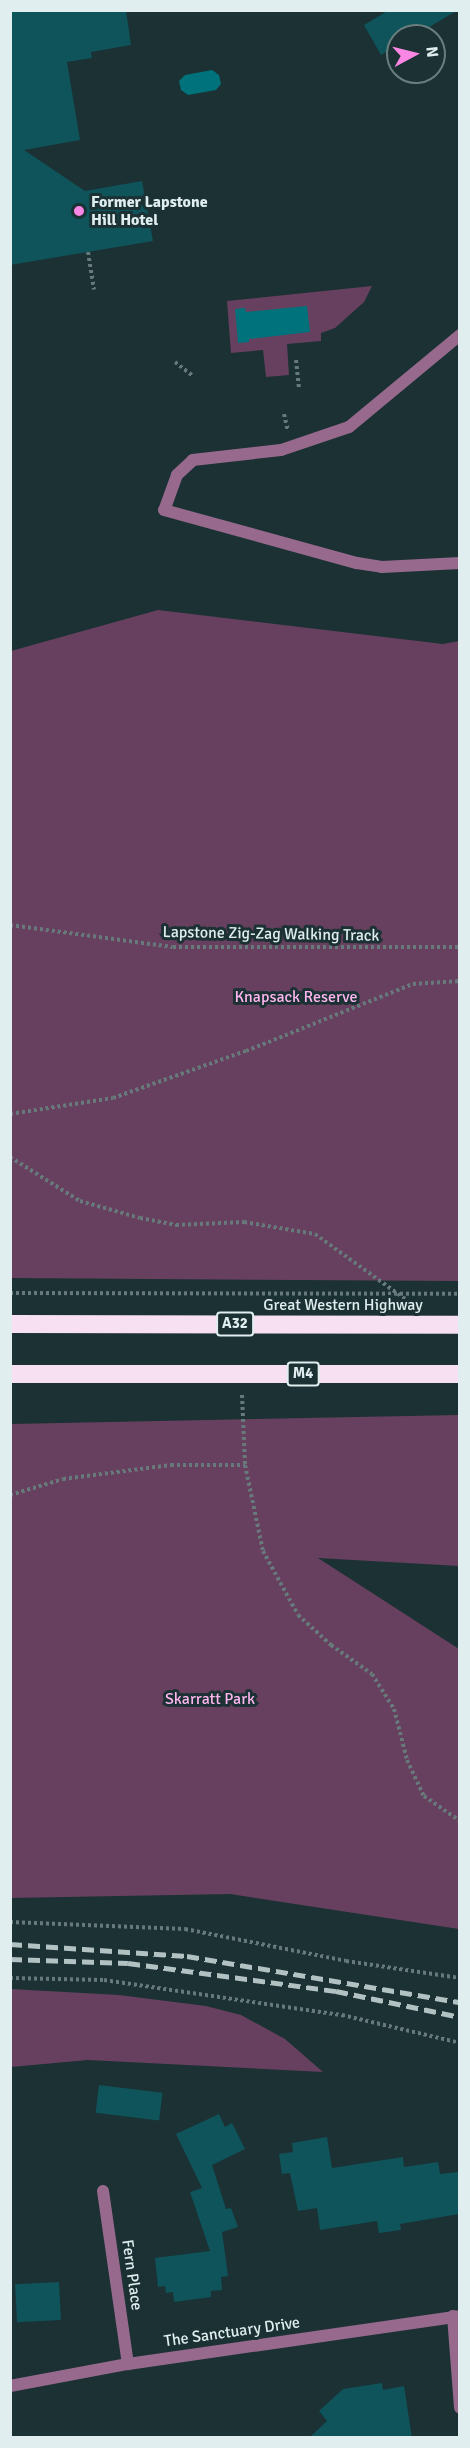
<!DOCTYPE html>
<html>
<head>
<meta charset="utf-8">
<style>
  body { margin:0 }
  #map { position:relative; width:470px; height:2448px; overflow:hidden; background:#1b3134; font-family:Signika,sans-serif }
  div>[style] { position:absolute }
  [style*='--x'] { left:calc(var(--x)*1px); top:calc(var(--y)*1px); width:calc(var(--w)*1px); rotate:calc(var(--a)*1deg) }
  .green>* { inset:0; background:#66405e }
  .water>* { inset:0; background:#00727b }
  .building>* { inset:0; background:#0e545a; transform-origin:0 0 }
  .path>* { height:4px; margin-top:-2px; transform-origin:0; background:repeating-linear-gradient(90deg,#67797b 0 3px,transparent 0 6px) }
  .lane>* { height:12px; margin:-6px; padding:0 6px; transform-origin:6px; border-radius:6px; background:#976a8d }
  .street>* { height:12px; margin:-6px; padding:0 6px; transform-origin:6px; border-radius:6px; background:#976a8d }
  .highway>* { height:18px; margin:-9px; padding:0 9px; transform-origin:9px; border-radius:9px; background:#f7e0f1 }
  .rail>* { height:4.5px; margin-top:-2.25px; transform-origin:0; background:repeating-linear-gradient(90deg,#b2c1c2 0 12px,transparent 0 18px) }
  .dots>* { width:16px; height:16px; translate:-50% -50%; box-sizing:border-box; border:3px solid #1b3134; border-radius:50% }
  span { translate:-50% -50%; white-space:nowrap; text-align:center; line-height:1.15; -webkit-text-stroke:6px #1b3134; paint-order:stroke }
  .shield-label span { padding:2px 4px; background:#1b3134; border:2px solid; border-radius:4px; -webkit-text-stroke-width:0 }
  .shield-label { font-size:15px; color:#e1eeef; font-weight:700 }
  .poi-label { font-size:16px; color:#e1eeef; font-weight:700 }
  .left { translate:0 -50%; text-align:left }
  .street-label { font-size:16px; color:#e1eeef }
  .park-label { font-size:16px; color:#ffb6ef }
  .frame { position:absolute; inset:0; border:12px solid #e1eeef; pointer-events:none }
  .north { position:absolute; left:386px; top:24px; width:60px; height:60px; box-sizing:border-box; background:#1b3134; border:2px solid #6a7d7f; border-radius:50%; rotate:83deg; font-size:16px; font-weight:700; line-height:24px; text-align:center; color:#e1eeef }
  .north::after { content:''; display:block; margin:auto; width:21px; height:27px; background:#fb87e5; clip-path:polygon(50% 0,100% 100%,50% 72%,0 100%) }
</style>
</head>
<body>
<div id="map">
  <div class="green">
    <div style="clip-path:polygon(372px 286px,364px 302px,335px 328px,321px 333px,321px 341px,287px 344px,289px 375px,266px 377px,263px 350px,231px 353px,227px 301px)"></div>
    <div style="clip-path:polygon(158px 610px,443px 644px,459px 641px,459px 1281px,11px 1278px,11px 651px)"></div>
    <div style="clip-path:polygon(459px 1415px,459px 1566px,318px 1558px,459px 1649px,459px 1929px,230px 1894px,11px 1898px,11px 1424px)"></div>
    <div style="clip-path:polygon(11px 1989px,119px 1995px,206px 2006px,241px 2015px,285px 2039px,323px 2072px,88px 2060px,11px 2067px)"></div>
  </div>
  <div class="water">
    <div style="clip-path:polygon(212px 70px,219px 75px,221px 84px,216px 90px,188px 95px,181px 90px,179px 81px,185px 75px)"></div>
    <div style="clip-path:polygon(307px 306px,310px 332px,249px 339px,249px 342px,238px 343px,235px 309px,245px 308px,246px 312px)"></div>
  </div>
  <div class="building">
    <div style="clip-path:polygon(10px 10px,126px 10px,131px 45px,91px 52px,92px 58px,67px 62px,80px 140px,24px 150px,85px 191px,142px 181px,153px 241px,10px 265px)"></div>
    <div style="clip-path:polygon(389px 10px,458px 10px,414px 36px,398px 36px,398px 45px,381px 55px,364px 25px)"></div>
    <div style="left:99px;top:2085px;width:64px;height:28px;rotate:7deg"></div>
    <div style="clip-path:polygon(219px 2114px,225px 2127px,232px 2123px,245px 2149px,212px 2165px,226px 2209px,231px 2208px,238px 2227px,222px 2232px,228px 2276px,221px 2277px,222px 2290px,211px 2291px,211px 2297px,174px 2302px,173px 2292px,166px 2293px,165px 2286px,158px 2287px,155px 2258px,210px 2251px,190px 2192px,202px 2188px,176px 2134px)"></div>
    <div style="clip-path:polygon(327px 2137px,332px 2168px,403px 2157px,404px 2167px,438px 2162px,440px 2174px,458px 2172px,459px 2214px,400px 2224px,401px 2230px,379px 2233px,377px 2221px,320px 2230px,317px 2208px,298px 2211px,290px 2173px,282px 2174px,279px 2154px,293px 2152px,292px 2143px)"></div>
    <div style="left:59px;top:2282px;width:38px;height:44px;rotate:87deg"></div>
    <div style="clip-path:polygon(382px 2383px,383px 2390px,404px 2386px,412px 2438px,309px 2438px,327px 2421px,319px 2411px,343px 2389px)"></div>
  </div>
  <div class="path">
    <div style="--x:88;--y:252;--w:38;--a:81"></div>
    <div style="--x:296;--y:360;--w:29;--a:84"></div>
    <div style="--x:175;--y:362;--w:23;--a:38"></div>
    <div style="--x:284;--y:414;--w:17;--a:77"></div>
    <div style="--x:10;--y:925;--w:164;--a:7.7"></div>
    <div style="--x:173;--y:947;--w:287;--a:0"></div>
    <div style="--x:10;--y:1114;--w:104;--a:-8.8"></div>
    <div style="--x:113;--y:1098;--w:141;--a:-19.5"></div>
    <div style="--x:246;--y:1051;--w:180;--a:-21.9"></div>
    <div style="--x:413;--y:984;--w:47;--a:-3.7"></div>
    <div style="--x:10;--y:1157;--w:83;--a:32.2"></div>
    <div style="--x:80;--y:1201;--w:62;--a:15.8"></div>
    <div style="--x:140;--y:1218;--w:37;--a:11"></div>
    <div style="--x:176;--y:1225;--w:68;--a:-2.5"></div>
    <div style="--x:244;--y:1222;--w:72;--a:9.6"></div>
    <div style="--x:315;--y:1234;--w:111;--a:35.8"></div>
    <div style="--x:10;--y:1293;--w:450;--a:0.1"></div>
    <div style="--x:242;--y:1395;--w:70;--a:87.5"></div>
    <div style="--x:245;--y:1465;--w:88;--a:78.2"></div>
    <div style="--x:263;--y:1551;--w:73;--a:61.3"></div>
    <div style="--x:298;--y:1615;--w:45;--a:42.3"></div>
    <div style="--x:331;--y:1645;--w:50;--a:35.3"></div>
    <div style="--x:372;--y:1674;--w:41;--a:57.8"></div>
    <div style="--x:394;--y:1709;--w:53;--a:75.7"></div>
    <div style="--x:407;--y:1760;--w:40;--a:65"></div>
    <div style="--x:424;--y:1796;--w:44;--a:34.8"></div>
    <div style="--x:10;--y:1495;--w:55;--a:-16.8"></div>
    <div style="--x:63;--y:1479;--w:109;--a:-7.4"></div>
    <div style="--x:171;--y:1465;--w:74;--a:0"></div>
    <div style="--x:10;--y:1922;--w:175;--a:2.3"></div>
    <div style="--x:185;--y:1929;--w:164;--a:11.2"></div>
    <div style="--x:346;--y:1961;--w:115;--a:8.5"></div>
    <div style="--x:10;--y:1978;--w:94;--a:1.2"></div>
    <div style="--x:104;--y:1980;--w:241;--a:8.4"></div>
    <div style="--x:342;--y:2015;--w:121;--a:13.3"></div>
  </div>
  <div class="lane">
    <div style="--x:460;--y:335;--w:144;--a:140.3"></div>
    <div style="--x:349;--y:427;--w:72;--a:161.3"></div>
    <div style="--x:281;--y:450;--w:89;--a:173.5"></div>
    <div style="--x:193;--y:460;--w:22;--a:137"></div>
    <div style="--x:177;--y:475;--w:37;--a:110"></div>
    <div style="--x:164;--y:510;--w:200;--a:15.4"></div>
    <div style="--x:357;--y:563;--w:25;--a:9"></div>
    <div style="--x:382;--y:567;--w:78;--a:-2.9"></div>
  </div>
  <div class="street">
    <div style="--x:103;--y:2191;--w:175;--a:81.8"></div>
    <div style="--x:453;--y:2316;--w:92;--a:85.6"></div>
    <div style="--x:10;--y:2386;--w:120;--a:-10.6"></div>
    <div style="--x:128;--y:2364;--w:335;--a:-8.2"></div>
  </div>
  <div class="highway">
    <div style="--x:10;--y:1324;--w:450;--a:0.1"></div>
    <div style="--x:10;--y:1374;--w:450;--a:0"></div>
  </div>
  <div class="rail">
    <div style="--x:10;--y:1944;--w:177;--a:3.9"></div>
    <div style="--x:187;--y:1956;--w:277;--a:9.6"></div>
    <div style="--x:10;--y:1959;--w:118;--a:1.9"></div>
    <div style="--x:128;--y:1963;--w:210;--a:7.7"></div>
    <div style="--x:336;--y:1991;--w:127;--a:11.8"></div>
  </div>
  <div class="dots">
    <div style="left:79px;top:211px;background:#fb87e5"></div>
  </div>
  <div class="shield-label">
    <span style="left:235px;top:1324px">A32</span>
    <span style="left:303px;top:1374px">M4</span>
  </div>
  <div class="poi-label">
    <span class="left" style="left:91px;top:211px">Former Lapstone<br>Hill Hotel</span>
  </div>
  <div class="street-label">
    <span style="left:271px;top:934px;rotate:1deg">Lapstone Zig-Zag Walking Track</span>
    <span style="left:343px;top:1305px">Great Western Highway</span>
    <span style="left:132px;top:2275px;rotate:82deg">Fern Place</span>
    <span style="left:232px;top:2332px;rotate:-8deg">The Sanctuary Drive</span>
  </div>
  <div class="park-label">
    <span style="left:296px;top:997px">Knapsack Reserve</span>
    <span style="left:210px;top:1699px">Skarratt Park</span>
  </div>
  <div class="frame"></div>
  <div class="north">N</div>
</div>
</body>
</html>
